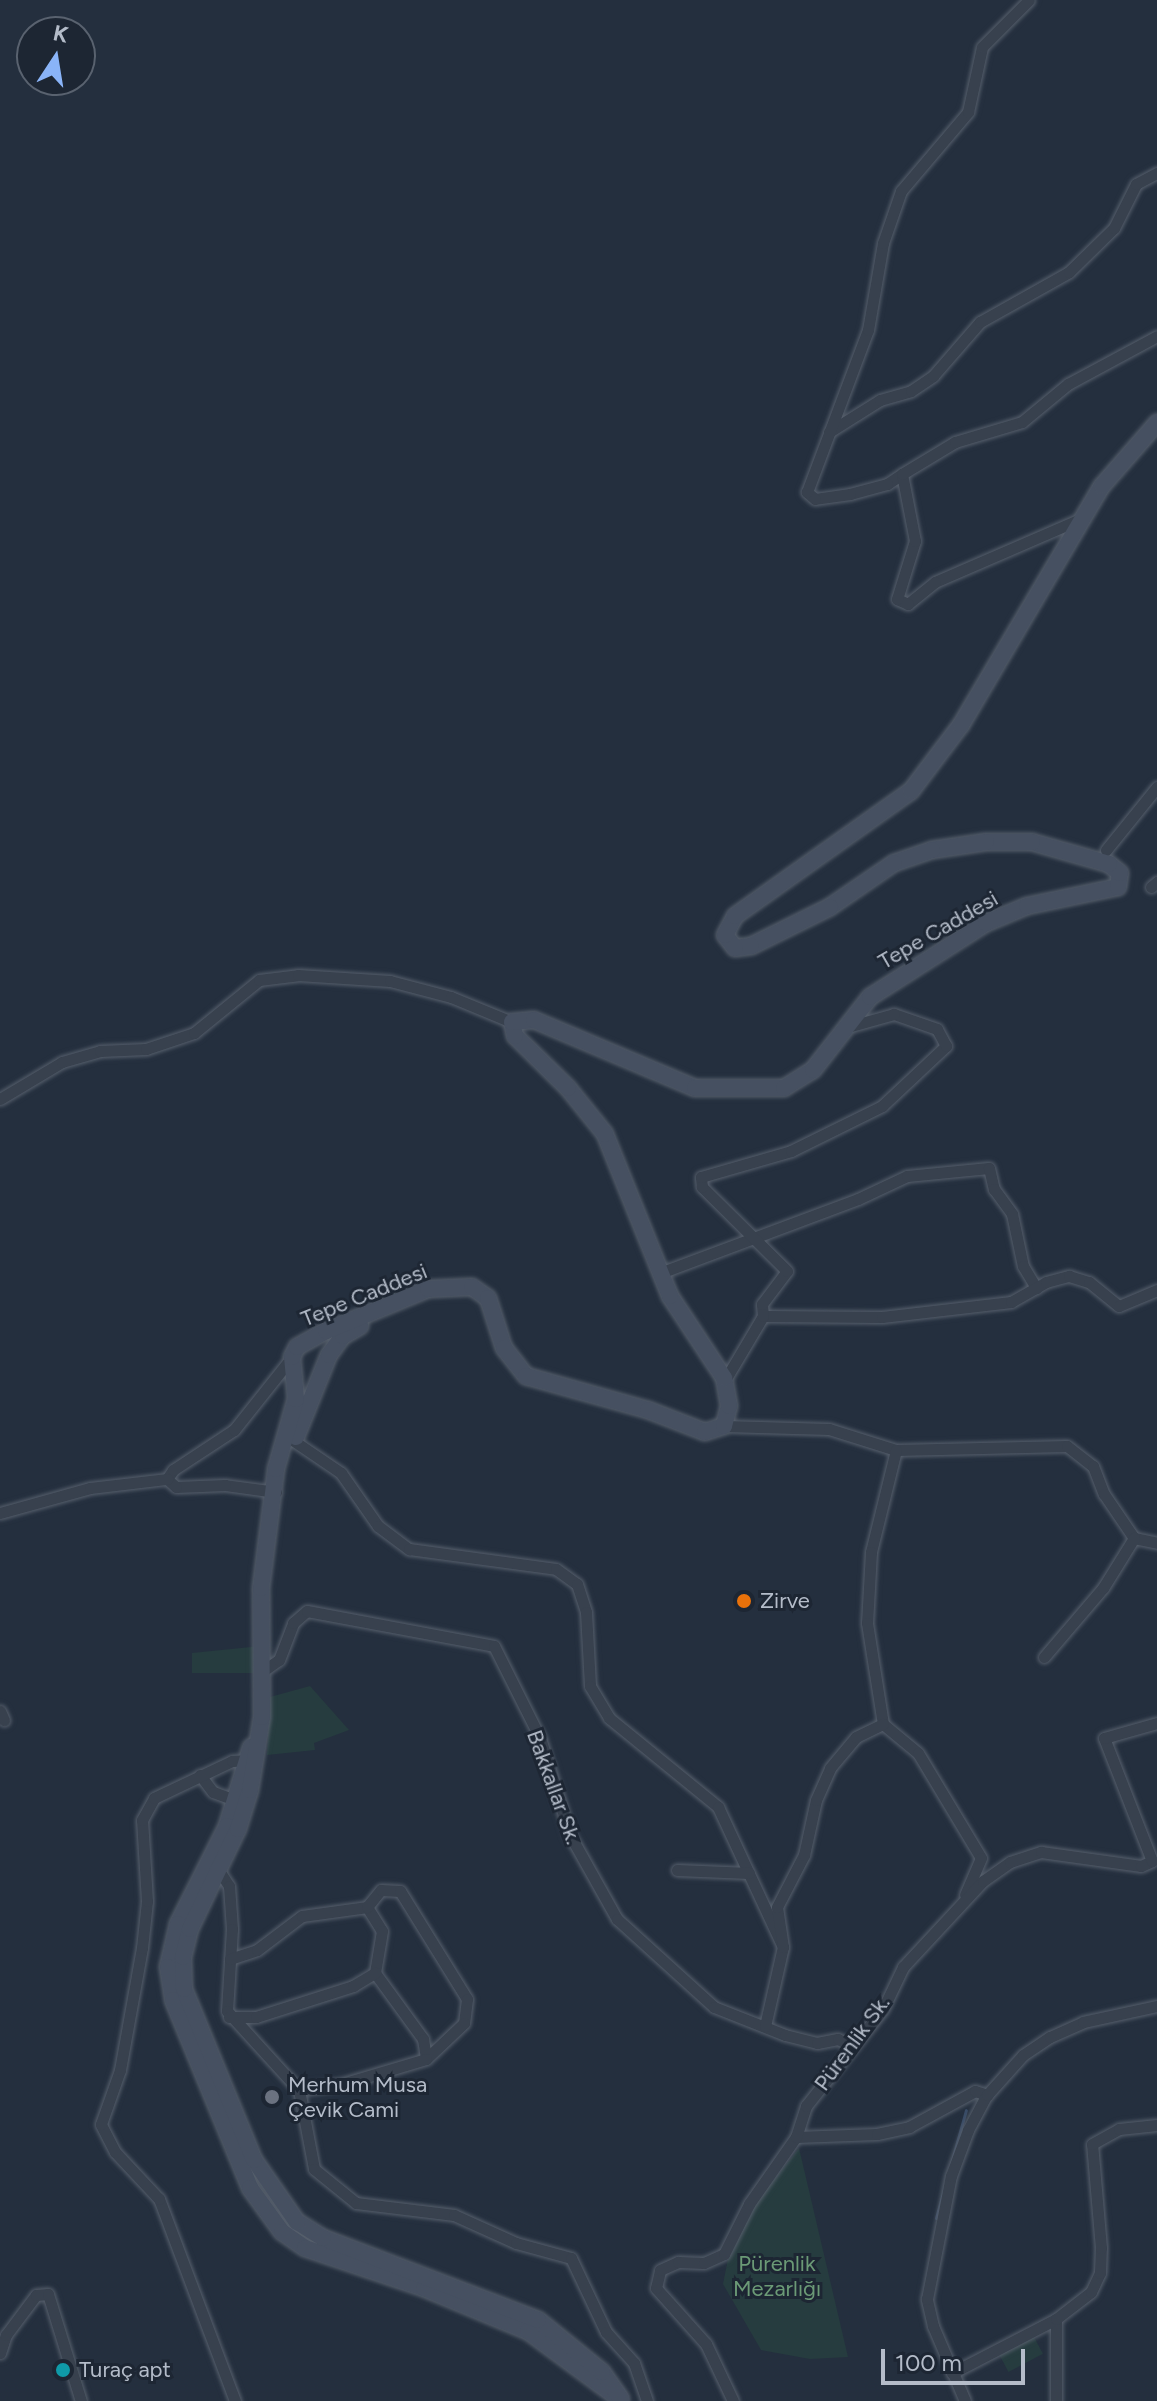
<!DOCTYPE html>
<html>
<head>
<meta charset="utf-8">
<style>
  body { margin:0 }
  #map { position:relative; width:1157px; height:2401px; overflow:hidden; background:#242f3e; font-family:Figtree,sans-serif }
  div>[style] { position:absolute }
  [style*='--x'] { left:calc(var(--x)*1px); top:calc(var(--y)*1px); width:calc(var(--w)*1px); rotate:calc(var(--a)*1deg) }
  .green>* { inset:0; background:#263c3f; transform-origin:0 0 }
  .stream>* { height:3px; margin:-1.5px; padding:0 1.5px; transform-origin:1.5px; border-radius:1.5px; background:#394c67 }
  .roads { filter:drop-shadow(0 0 2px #565f6c) drop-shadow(0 0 2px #565f6c) }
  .street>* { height:11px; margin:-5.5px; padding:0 5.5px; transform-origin:5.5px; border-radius:5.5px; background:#38414e }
  .secondary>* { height:16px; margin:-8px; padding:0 8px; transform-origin:8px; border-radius:8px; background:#465061 }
  .dots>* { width:22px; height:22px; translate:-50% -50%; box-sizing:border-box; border:4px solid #1d2633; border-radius:50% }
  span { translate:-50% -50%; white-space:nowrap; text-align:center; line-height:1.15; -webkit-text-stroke:6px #1d2633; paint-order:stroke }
  .street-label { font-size:22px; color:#b4bcc9 }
  .poi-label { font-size:22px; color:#b4bcc9 }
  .left { translate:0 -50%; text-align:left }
  .park-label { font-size:22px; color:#6b9a76 }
  .north { position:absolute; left:16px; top:16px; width:80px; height:80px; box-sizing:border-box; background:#1d2633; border:2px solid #59626f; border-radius:50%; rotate:12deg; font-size:22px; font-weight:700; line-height:32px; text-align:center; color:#b4bcc9 }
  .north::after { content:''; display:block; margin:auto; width:28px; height:36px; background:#8ab4f8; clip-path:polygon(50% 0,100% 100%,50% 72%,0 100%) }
  .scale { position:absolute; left:881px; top:2349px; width:144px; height:36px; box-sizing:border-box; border:4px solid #b4bcc9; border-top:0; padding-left:10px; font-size:24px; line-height:28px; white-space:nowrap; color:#b4bcc9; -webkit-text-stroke:6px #1d2633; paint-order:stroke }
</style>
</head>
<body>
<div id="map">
  <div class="green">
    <div style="clip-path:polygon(260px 1646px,260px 1673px,192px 1673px,192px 1653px)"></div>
    <div style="clip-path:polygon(310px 1686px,349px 1730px,314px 1743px,315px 1750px,267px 1755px,270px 1697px)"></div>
    <div style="clip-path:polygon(799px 2148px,848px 2357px,810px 2359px,761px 2350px,723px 2284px,728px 2259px,753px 2206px)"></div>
    <div style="left:1034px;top:2337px;width:19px;height:39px;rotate:62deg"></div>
  </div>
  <div class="stream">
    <div style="--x:936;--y:2218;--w:112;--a:-74.5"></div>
  </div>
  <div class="roads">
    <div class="street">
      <div style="--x:829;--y:432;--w:60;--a:-32.1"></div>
      <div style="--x:880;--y:400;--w:32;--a:-16"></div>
      <div style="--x:911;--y:391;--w:27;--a:-34"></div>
      <div style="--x:933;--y:376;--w:72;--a:-49"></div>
      <div style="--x:980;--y:322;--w:102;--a:-29.3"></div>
      <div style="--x:1069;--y:272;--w:63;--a:-44.4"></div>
      <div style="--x:1114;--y:228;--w:49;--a:-63.4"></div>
      <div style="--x:1136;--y:184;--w:24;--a:-28"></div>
      <div style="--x:902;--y:474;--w:18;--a:146"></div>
      <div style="--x:887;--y:484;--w:38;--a:165"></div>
      <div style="--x:850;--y:494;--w:35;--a:172"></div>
      <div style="--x:815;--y:499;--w:11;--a:-139"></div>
      <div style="--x:807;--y:492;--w:173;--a:-69.4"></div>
      <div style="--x:868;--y:330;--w:88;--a:-80.2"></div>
      <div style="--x:883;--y:243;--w:55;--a:-70.9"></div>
      <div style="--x:901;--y:191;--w:104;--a:-49.7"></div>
      <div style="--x:968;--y:112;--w:66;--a:-77.8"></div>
      <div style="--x:982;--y:47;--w:66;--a:-45"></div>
      <div style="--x:1085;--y:517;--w:163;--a:156.6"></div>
      <div style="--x:935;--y:582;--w:35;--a:141"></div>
      <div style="--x:908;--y:604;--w:12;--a:-156"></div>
      <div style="--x:897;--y:599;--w:61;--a:-72.8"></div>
      <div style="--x:915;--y:541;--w:68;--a:-101"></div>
      <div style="--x:902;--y:474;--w:62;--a:-31.1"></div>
      <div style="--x:955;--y:442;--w:70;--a:-16.6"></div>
      <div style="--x:1022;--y:422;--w:60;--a:-39.6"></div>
      <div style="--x:1068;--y:384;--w:101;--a:-28.3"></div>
      <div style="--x:1106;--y:850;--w:81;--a:-51"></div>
      <div style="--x:1151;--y:887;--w:8;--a:-40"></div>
      <div style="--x:0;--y:1099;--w:72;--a:-30.8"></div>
      <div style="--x:62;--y:1062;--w:40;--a:-16"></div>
      <div style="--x:100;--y:1051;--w:46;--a:-2.5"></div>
      <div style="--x:146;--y:1049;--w:51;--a:-18.4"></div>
      <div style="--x:194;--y:1033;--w:84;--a:-39.2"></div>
      <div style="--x:259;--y:980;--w:39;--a:-7"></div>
      <div style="--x:298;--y:975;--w:92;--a:3.7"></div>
      <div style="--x:390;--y:981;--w:63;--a:14.7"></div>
      <div style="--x:451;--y:997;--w:66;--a:22.3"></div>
      <div style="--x:660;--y:1273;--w:211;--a:-20.5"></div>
      <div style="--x:858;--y:1199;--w:54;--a:-25.1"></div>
      <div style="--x:907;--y:1176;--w:82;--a:-5.6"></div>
      <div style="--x:989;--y:1168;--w:22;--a:77"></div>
      <div style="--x:994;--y:1189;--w:31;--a:54"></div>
      <div style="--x:1012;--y:1214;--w:53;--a:78.1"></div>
      <div style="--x:1023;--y:1266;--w:26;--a:59"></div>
      <div style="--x:763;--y:1316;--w:119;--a:0.5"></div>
      <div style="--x:882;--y:1317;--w:130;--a:-6.6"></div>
      <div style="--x:1011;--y:1302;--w:40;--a:-29.7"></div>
      <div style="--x:1046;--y:1282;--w:24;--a:-15"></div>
      <div style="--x:1069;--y:1276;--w:21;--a:17"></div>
      <div style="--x:1089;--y:1282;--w:38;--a:39"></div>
      <div style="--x:1119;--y:1306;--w:41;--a:-22.8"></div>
      <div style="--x:725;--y:1380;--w:74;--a:-59.3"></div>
      <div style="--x:763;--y:1316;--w:12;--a:-95"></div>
      <div style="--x:762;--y:1304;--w:41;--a:-52.9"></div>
      <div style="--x:787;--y:1271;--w:120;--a:-135.3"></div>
      <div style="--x:702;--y:1187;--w:10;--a:-96"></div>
      <div style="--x:701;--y:1177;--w:94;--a:-16.1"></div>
      <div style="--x:791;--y:1151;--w:102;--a:-26.3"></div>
      <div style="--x:882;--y:1106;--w:88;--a:-43.2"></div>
      <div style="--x:946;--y:1046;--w:19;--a:-118"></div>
      <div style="--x:937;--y:1029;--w:46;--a:-160.8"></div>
      <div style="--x:894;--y:1014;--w:52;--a:164.4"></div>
      <div style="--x:724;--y:1426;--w:105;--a:1.6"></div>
      <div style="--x:829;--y:1429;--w:70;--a:17.4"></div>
      <div style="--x:896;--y:1450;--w:171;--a:-1.3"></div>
      <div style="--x:1067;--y:1446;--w:33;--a:38"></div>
      <div style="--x:1093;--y:1466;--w:30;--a:69"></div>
      <div style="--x:1104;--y:1494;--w:53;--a:55.7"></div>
      <div style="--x:1134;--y:1538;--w:24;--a:12"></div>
      <div style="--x:294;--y:1441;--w:57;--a:34.2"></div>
      <div style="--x:341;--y:1473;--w:65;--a:55.1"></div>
      <div style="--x:378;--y:1526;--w:39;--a:37"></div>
      <div style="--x:409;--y:1549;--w:148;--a:7.7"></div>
      <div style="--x:556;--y:1569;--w:26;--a:36"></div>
      <div style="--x:577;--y:1584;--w:29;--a:72"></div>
      <div style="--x:586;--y:1612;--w:74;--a:86.9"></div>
      <div style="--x:590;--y:1686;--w:37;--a:59"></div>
      <div style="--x:609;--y:1718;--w:141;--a:39.2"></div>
      <div style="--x:718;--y:1807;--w:154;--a:65.1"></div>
      <div style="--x:896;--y:1450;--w:105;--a:103.8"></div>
      <div style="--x:871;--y:1552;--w:71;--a:93.2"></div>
      <div style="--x:867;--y:1623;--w:102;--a:81"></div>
      <div style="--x:883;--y:1724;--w:45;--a:39.6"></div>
      <div style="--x:918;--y:1753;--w:122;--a:59"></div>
      <div style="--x:981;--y:1858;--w:40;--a:113.4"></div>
      <div style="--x:276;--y:1492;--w:51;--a:-172.2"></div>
      <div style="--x:225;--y:1485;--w:49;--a:177.7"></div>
      <div style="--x:176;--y:1487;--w:12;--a:-138"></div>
      <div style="--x:167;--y:1479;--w:11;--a:-56"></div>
      <div style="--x:173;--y:1470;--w:73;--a:-33.3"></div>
      <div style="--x:234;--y:1430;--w:93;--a:-51.5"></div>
      <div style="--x:0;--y:1513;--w:93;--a:-15.5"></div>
      <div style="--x:90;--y:1488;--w:78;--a:-6.7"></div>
      <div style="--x:1044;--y:1657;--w:91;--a:-49.5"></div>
      <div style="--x:1103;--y:1588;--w:59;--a:-58.2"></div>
      <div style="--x:263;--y:1671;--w:19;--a:-35"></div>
      <div style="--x:279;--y:1660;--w:40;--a:-69"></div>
      <div style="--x:293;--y:1623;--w:18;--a:-41"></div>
      <div style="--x:307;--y:1611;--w:190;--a:10.6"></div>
      <div style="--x:494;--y:1646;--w:103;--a:63.4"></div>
      <div style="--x:540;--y:1738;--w:102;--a:72.8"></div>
      <div style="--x:570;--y:1835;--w:96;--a:60.8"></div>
      <div style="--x:617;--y:1919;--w:131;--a:42.2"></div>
      <div style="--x:714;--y:2007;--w:76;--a:21.5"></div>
      <div style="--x:785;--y:2035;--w:33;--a:14"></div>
      <div style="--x:817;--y:2043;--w:21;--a:-11"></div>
      <div style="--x:838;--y:2039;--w:15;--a:28"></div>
      <div style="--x:0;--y:1711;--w:10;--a:66"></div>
      <div style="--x:200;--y:1775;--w:21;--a:53"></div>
      <div style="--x:213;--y:1792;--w:29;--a:20"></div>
      <div style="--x:216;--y:1866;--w:24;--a:57"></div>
      <div style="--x:229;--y:1886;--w:43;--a:86"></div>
      <div style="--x:232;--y:1929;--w:82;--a:93.5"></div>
      <div style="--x:227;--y:2011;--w:107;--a:47.7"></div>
      <div style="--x:299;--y:2090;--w:80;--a:79.2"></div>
      <div style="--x:314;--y:2169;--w:54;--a:39"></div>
      <div style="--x:356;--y:2203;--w:99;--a:7"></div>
      <div style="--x:454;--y:2215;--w:68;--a:24.3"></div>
      <div style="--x:516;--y:2243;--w:57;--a:15.3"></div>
      <div style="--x:571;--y:2258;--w:82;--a:64.7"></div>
      <div style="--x:606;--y:2332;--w:42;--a:47.9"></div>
      <div style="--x:634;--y:2363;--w:40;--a:71.1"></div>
      <div style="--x:677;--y:1870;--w:72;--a:2.4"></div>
      <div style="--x:367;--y:1907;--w:28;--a:58"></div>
      <div style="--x:382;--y:1931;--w:43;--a:99.5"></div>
      <div style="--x:375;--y:1973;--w:82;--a:54"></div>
      <div style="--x:423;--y:2039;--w:20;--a:81"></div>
      <div style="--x:230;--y:1959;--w:28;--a:-18"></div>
      <div style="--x:257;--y:1950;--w:56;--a:-37.1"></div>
      <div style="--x:302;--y:1916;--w:66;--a:-7.9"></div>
      <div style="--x:367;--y:1907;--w:22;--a:-51"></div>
      <div style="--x:381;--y:1890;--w:19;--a:3"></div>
      <div style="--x:400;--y:1891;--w:127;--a:58.2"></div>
      <div style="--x:467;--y:1999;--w:24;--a:97"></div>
      <div style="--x:464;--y:2023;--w:52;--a:136.5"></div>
      <div style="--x:426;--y:2059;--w:88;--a:163.4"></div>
      <div style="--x:342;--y:2084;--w:43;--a:172.1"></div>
      <div style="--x:229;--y:2017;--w:27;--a:0"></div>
      <div style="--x:256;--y:2017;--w:102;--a:-17.7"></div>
      <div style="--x:353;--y:1986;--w:26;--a:-31"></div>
      <div style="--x:765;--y:2026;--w:81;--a:-77.2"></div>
      <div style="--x:783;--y:1947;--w:40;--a:-98.5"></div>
      <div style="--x:777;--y:1907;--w:59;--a:-62.6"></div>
      <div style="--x:804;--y:1855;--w:56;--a:-77.7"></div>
      <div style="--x:816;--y:1800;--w:35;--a:-66"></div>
      <div style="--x:830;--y:1768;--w:40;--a:-50"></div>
      <div style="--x:856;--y:1737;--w:30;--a:-26"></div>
      <div style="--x:796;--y:2137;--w:81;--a:-2.1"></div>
      <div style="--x:877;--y:2134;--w:33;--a:-12"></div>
      <div style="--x:909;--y:2127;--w:75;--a:-28.6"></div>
      <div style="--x:975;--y:2091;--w:13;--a:18"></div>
      <div style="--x:1056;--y:2319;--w:82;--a:90"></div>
      <div style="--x:0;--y:2353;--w:19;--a:-72"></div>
      <div style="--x:6;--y:2335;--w:50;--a:-53.1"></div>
      <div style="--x:36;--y:2295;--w:12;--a:-5"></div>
      <div style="--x:48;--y:2294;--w:112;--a:72.9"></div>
      <div style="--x:952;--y:2373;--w:117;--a:-27.4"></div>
      <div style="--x:1056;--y:2319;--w:44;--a:-37.6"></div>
      <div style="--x:1091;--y:2292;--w:21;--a:-65"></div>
      <div style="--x:1100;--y:2273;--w:25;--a:-88"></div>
      <div style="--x:1101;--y:2248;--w:104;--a:-94.9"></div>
      <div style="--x:1092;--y:2144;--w:31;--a:-29"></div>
      <div style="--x:1119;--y:2129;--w:38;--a:-6"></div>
      <div style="--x:235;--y:2401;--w:216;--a:-110.6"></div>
      <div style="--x:159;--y:2199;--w:64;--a:-133.1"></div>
      <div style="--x:115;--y:2152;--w:31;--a:-117"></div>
      <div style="--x:101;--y:2124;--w:57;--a:-70.6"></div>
      <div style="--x:120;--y:2070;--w:124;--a:-79.8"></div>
      <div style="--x:142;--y:1948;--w:47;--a:-83.9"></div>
      <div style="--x:147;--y:1901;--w:81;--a:-93.5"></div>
      <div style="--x:142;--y:1820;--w:25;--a:-61"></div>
      <div style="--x:154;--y:1798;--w:86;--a:-25.4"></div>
      <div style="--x:232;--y:1761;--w:18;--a:-3"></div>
      <div style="--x:733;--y:2401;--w:63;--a:-115.3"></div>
      <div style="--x:706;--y:2344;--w:75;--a:-131.8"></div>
      <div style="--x:656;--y:2288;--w:18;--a:-77"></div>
      <div style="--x:660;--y:2270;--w:20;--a:-24"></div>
      <div style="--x:678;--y:2262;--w:26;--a:2"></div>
      <div style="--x:704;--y:2263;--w:22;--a:-24"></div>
      <div style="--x:724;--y:2254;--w:56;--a:-63.4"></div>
      <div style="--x:749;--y:2204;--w:82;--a:-55"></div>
      <div style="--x:796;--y:2137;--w:33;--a:-72"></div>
      <div style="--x:806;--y:2106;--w:124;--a:-51.6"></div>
      <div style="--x:883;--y:2009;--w:47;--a:-64.5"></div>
      <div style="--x:903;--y:1967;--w:117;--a:-47.1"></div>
      <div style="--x:983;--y:1881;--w:33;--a:-35"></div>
      <div style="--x:1010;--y:1862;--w:33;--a:-18"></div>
      <div style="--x:1041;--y:1852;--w:101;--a:8"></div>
      <div style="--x:1141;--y:1866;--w:12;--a:-24"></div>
      <div style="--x:1152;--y:1861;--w:132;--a:-111.3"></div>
      <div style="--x:1104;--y:1738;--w:55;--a:-15.8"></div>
      <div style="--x:965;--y:2401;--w:82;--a:-113.1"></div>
      <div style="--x:933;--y:2326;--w:28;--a:-103"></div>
      <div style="--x:927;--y:2299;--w:125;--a:-79"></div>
      <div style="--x:951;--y:2176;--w:49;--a:-69.7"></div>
      <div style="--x:968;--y:2130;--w:40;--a:-62"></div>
      <div style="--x:987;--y:2095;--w:54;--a:-48"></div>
      <div style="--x:1023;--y:2055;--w:32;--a:-34"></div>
      <div style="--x:1050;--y:2037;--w:36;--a:-24"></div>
      <div style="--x:1083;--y:2022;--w:76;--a:-12.2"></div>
    </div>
    <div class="secondary">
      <div style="--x:296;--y:1437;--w:88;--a:-68.1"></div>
      <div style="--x:329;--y:1355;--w:24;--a:-54"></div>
      <div style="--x:343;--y:1336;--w:20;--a:-30"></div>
      <div style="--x:251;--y:1747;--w:83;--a:106.9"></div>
      <div style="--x:227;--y:1826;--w:110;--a:116.6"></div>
      <div style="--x:178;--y:1924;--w:44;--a:103.1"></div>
      <div style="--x:168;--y:1967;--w:33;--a:81"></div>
      <div style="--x:173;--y:2000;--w:203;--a:67.7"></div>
      <div style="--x:250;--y:2188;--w:54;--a:54"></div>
      <div style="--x:282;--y:2232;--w:28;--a:35"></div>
      <div style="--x:305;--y:2248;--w:126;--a:18.6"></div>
      <div style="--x:424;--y:2288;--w:113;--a:22.5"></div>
      <div style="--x:528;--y:2331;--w:106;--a:36.5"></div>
      <div style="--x:621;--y:2399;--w:33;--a:-125"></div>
      <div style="--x:602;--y:2372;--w:82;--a:-140.9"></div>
      <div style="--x:538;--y:2320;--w:230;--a:-159.1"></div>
      <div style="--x:323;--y:2238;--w:31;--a:-148"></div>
      <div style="--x:297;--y:2222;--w:75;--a:-124.7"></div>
      <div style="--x:254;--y:2160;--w:185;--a:-112.3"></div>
      <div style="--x:184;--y:1989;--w:32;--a:-92"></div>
      <div style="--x:183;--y:1957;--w:29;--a:-76"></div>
      <div style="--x:190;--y:1929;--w:111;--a:-64.4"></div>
      <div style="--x:238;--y:1829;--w:41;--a:-72.9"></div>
      <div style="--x:250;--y:1790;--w:74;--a:-80.7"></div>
      <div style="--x:262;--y:1717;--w:129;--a:-90.4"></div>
      <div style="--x:261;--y:1588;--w:120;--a:-82.8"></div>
      <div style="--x:276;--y:1469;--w:73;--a:-74.1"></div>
      <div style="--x:296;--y:1399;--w:42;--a:-95.4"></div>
      <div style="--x:292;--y:1357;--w:11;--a:-63"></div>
      <div style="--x:297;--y:1347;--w:33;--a:-29"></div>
      <div style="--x:326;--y:1331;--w:110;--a:-22.4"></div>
      <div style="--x:428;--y:1289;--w:44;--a:-2.6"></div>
      <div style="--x:472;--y:1287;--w:19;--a:35"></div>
      <div style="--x:488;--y:1298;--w:52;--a:72.3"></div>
      <div style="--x:504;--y:1348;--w:36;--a:52"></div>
      <div style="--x:526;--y:1376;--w:127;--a:15.6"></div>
      <div style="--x:648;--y:1410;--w:61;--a:21.1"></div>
      <div style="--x:705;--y:1432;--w:20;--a:-18"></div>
      <div style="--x:724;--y:1426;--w:21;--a:-76"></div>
      <div style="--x:729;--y:1406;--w:28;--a:-100"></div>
      <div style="--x:724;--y:1378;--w:98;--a:-123.4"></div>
      <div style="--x:670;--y:1296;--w:175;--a:-111.9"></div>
      <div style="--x:605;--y:1134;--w:59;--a:-128.8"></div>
      <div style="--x:568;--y:1088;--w:74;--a:-135.5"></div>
      <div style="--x:515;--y:1036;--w:14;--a:-102"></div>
      <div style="--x:512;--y:1022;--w:22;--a:-5"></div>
      <div style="--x:534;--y:1020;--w:175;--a:22.9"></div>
      <div style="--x:695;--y:1088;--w:89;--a:0"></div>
      <div style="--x:784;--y:1088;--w:34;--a:-32"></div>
      <div style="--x:813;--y:1070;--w:93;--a:-52"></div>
      <div style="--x:870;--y:997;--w:138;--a:-32.5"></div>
      <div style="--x:986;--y:923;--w:44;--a:-22.5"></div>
      <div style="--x:1027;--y:906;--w:93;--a:-11.8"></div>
      <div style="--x:1118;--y:887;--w:14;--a:-82"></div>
      <div style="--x:1120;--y:873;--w:14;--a:-141"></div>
      <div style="--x:1109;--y:864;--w:80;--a:-164.1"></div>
      <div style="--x:1032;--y:842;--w:46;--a:180"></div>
      <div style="--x:986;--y:842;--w:55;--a:171.6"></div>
      <div style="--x:932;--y:850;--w:40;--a:161.1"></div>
      <div style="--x:894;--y:863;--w:78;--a:145.5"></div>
      <div style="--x:830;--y:907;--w:88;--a:153.7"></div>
      <div style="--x:751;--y:946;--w:16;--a:173"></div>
      <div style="--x:735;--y:948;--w:16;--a:-128"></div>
      <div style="--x:725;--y:935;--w:21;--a:-62"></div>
      <div style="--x:735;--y:916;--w:216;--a:-35.4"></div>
      <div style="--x:911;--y:791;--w:83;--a:-52.9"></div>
      <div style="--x:961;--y:725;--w:277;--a:-59.5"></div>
      <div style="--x:1102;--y:486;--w:84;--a:-48.9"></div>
    </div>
  </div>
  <div class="dots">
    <div style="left:744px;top:1601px;background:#e8710a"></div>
    <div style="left:272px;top:2097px;background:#6b7280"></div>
    <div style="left:63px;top:2370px;background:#0f9aa8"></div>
  </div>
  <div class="street-label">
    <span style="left:938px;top:930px;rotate:-30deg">Tepe Caddesi</span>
    <span style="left:364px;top:1295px;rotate:-22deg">Tepe Caddesi</span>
    <span style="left:554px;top:1787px;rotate:70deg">Bakkallar Sk.</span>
    <span style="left:852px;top:2043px;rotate:-54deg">Pürenlik Sk.</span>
  </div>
  <div class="poi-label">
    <span class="left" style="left:760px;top:1601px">Zirve</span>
    <span class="left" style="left:288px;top:2097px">Merhum Musa<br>Çevik Cami</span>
    <span class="left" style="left:79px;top:2370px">Turaç apt</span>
  </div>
  <div class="park-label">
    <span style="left:777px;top:2276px">Pürenlik<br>Mezarlığı</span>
  </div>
  <div class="north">K</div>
  <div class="scale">100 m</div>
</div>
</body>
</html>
